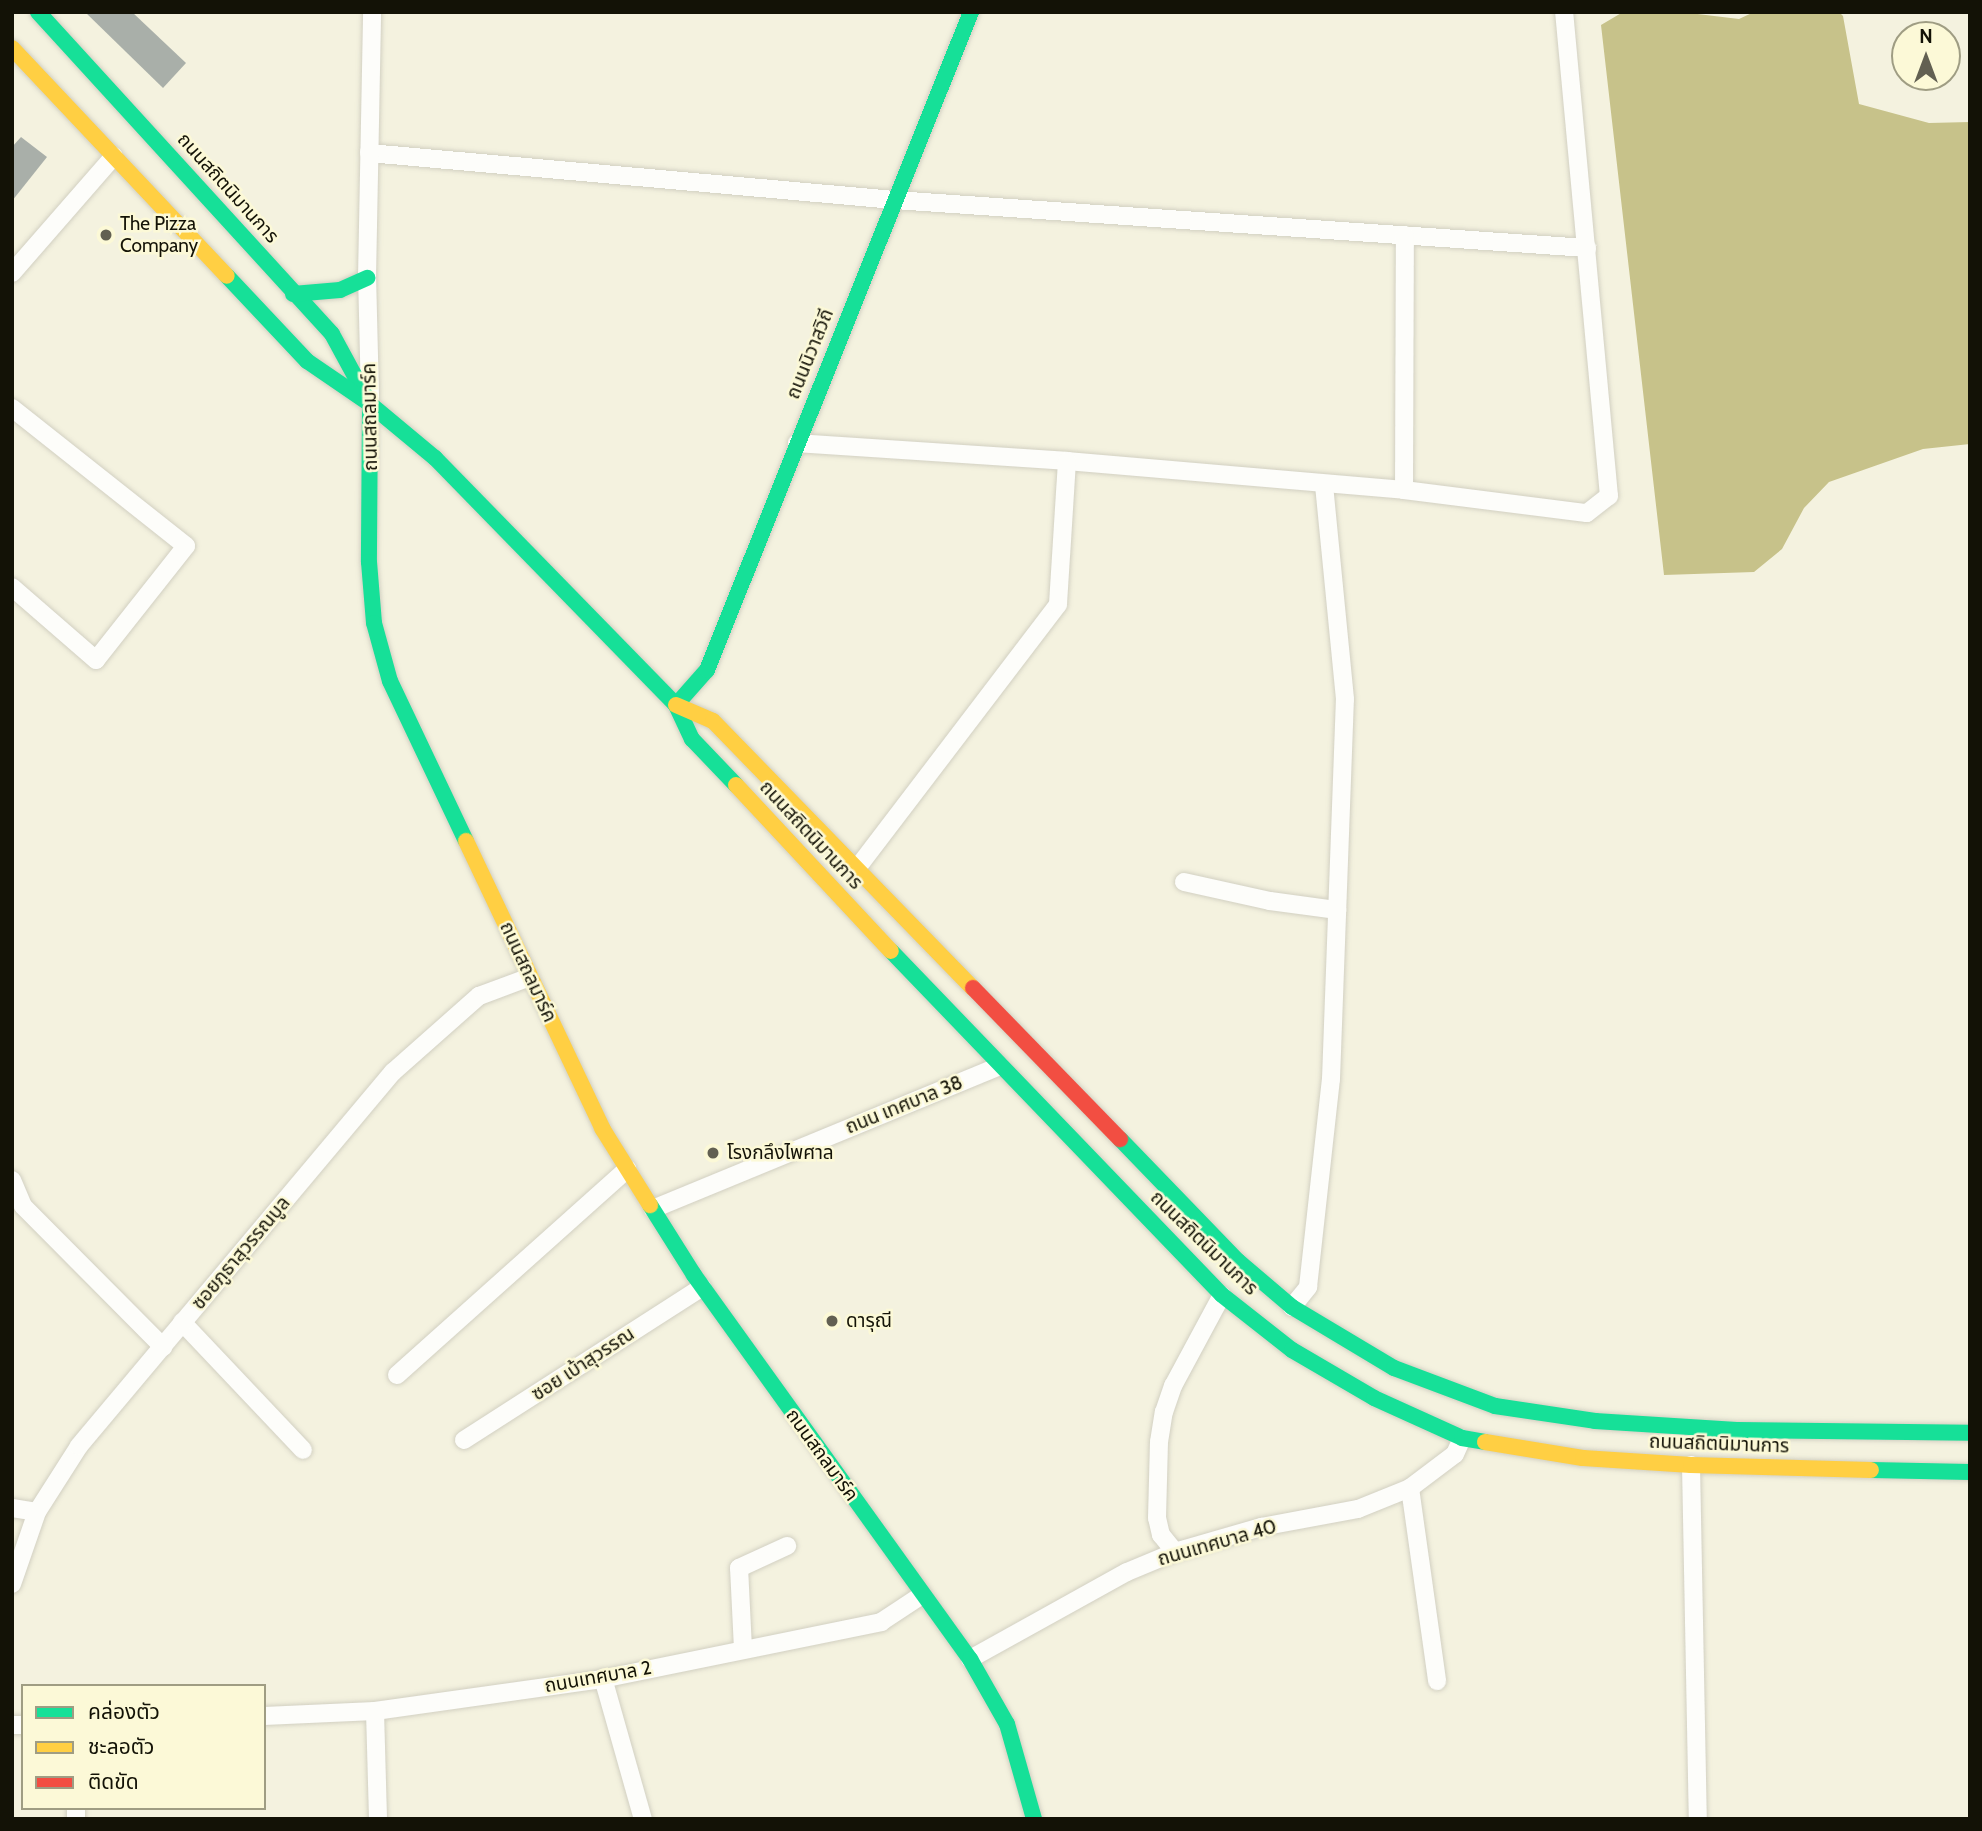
<!DOCTYPE html>
<html>
<head>
<meta charset="utf-8">
<style>
  body { margin:0 }
  #map { position:relative; width:1982px; height:1831px; overflow:hidden; background:#f4f2df; font-family:Cabin,"Noto Sans Thai",sans-serif }
  div>[style] { position:absolute }
  [style*='--x'] { left:calc(var(--x)*1px); top:calc(var(--y)*1px); width:calc(var(--w)*1px); rotate:calc(var(--a)*1deg) }
  .water>* { inset:0; background:#c7c28a }
  .building>* { inset:0; background:#a9afa9 }
  .roads { filter:drop-shadow(0 0 2px #d2d0c2) drop-shadow(0 0 2px #d2d0c2) }
  .street>* { height:18px; margin:-9px; padding:0 9px; transform-origin:9px; border-radius:9px; background:#fdfdfa }
  .fast>* { height:16px; margin:-8px; padding:0 8px; transform-origin:8px; border-radius:8px; background:#16e098 }
  .slow>* { height:16px; margin:-8px; padding:0 8px; transform-origin:8px; border-radius:8px; background:#ffcf43 }
  .jam>* { height:16px; margin:-8px; padding:0 8px; transform-origin:8px; border-radius:8px; background:#f24e42 }
  .dots>* { width:19px; height:19px; translate:-50% -50%; box-sizing:border-box; border:4px solid #fcf9d7; border-radius:50% }
  span { translate:-50% -50%; white-space:nowrap; text-align:center; line-height:1.15; -webkit-text-stroke:5px #fcf9d7; paint-order:stroke }
  .street-label { font-size:19px; color:#131206 }
  .poi-label { font-size:19px; color:#131206 }
  .left { translate:0 -50%; text-align:left }
  .frame { position:absolute; inset:0; border:14px solid #131206; pointer-events:none }
  .legend { position:absolute; left:21px; top:1684px; width:245px; height:126px; box-sizing:border-box; background:#fcf9d7; border:2px solid #9f9d83; margin:0; padding:9px 12px; list-style:none; font-size:21px; color:#131206 }
  .legend li { display:flex; align-items:center; gap:14px; height:35px }
  .legend b { width:35px; border:2px solid #9f9d83 }
  .north { position:absolute; left:1891px; top:21px; width:70px; height:70px; box-sizing:border-box; background:#fcf9d7; border:2px solid #9f9d83; border-radius:50%; rotate:0deg; font-size:19px; font-weight:700; line-height:28px; text-align:center; color:#131206 }
  .north::after { content:''; display:block; margin:auto; width:24px; height:32px; background:#626052; clip-path:polygon(50% 0,100% 100%,50% 72%,0 100%) }
</style>
</head>
<body>
<div id="map">
  <div class="water">
    <div style="clip-path:polygon(1623px 12px,1681px 12px,1739px 19px,1754px 12px,1839px 12px,1843px 16px,1859px 104px,1929px 123px,1970px 122px,1970px 444px,1923px 449px,1829px 482px,1804px 508px,1782px 549px,1754px 572px,1664px 575px,1601px 25px)"></div>
  </div>
  <div class="building">
    <div style="clip-path:polygon(85px 12px,132px 12px,186px 63px,163px 88px)"></div>
    <div style="clip-path:polygon(21px 137px,47px 157px,12px 201px,12px 147px)"></div>
  </div>
  <div class="roads">
    <div class="street">
      <div style="--x:369;--y:153;--w:528;--a:5.11"></div>
      <div style="--x:895;--y:200;--w:694;--a:3.97"></div>
      <div style="--x:12;--y:273;--w:155;--a:-48.9"></div>
      <div style="--x:370;--y:397;--w:119;--a:-91.4"></div>
      <div style="--x:367;--y:278;--w:266;--a:-88.9"></div>
      <div style="--x:12;--y:408;--w:222;--a:38.4"></div>
      <div style="--x:186;--y:546;--w:145;--a:128.3"></div>
      <div style="--x:96;--y:660;--w:111;--a:-139"></div>
      <div style="--x:797;--y:443;--w:271;--a:3.8"></div>
      <div style="--x:1067;--y:461;--w:338;--a:4.9"></div>
      <div style="--x:1404;--y:490;--w:184;--a:7.2"></div>
      <div style="--x:1587;--y:513;--w:28;--a:-38"></div>
      <div style="--x:1609;--y:496;--w:486;--a:-95.3"></div>
      <div style="--x:1404;--y:490;--w:255;--a:-89.8"></div>
      <div style="--x:858;--y:867;--w:330;--a:-52.7"></div>
      <div style="--x:1058;--y:604;--w:143;--a:-86.4"></div>
      <div style="--x:1184;--y:882;--w:88;--a:12.5"></div>
      <div style="--x:1270;--y:901;--w:68;--a:7.7"></div>
      <div style="--x:12;--y:1180;--w:28;--a:67"></div>
      <div style="--x:23;--y:1206;--w:199;--a:45.2"></div>
      <div style="--x:653;--y:1209;--w:375;--a:-22.4"></div>
      <div style="--x:1292;--y:1307;--w:26;--a:-51"></div>
      <div style="--x:1308;--y:1287;--w:209;--a:-83.7"></div>
      <div style="--x:1331;--y:1079;--w:380;--a:-87.9"></div>
      <div style="--x:1345;--y:699;--w:215;--a:-95.6"></div>
      <div style="--x:182;--y:1322;--w:176;--a:46.6"></div>
      <div style="--x:397;--y:1375;--w:309;--a:-41.8"></div>
      <div style="--x:464;--y:1440;--w:283;--a:-32.7"></div>
      <div style="--x:1691;--y:1465;--w:354;--a:88.9"></div>
      <div style="--x:1410;--y:1488;--w:195;--a:82"></div>
      <div style="--x:12;--y:1508;--w:25;--a:9"></div>
      <div style="--x:1175;--y:1552;--w:22;--a:-129"></div>
      <div style="--x:1161;--y:1535;--w:17;--a:-103"></div>
      <div style="--x:1157;--y:1518;--w:76;--a:-88.5"></div>
      <div style="--x:1159;--y:1442;--w:30;--a:-81"></div>
      <div style="--x:1164;--y:1412;--w:28;--a:-71"></div>
      <div style="--x:1173;--y:1386;--w:103;--a:-61.7"></div>
      <div style="--x:12;--y:1584;--w:76;--a:-70.9"></div>
      <div style="--x:37;--y:1512;--w:78;--a:-57.5"></div>
      <div style="--x:79;--y:1446;--w:488;--a:-50"></div>
      <div style="--x:393;--y:1072;--w:115;--a:-41.5"></div>
      <div style="--x:479;--y:996;--w:54;--a:-20.4"></div>
      <div style="--x:743;--y:1649;--w:81;--a:-92.8"></div>
      <div style="--x:739;--y:1568;--w:53;--a:-24.6"></div>
      <div style="--x:970;--y:1659;--w:179;--a:-29"></div>
      <div style="--x:1127;--y:1572;--w:52;--a:-22.6"></div>
      <div style="--x:1175;--y:1552;--w:90;--a:-16.2"></div>
      <div style="--x:1261;--y:1527;--w:99;--a:-10.5"></div>
      <div style="--x:1358;--y:1509;--w:56;--a:-22"></div>
      <div style="--x:1410;--y:1488;--w:56;--a:-37.1"></div>
      <div style="--x:1455;--y:1454;--w:17;--a:-66"></div>
      <div style="--x:603;--y:1678;--w:147;--a:74.2"></div>
      <div style="--x:375;--y:1711;--w:108;--a:88.4"></div>
      <div style="--x:264;--y:1716;--w:111;--a:-2.6"></div>
      <div style="--x:375;--y:1711;--w:229;--a:-8"></div>
      <div style="--x:602;--y:1679;--w:285;--a:-11.5"></div>
      <div style="--x:881;--y:1622;--w:49;--a:-33.4"></div>
      <div style="--x:12;--y:1725;--w:11;--a:0"></div>
      <div style="--x:76;--y:1808;--w:11;--a:90"></div>
    </div>
    <div class="fast">
      <div style="--x:38;--y:12;--w:436;--a:47.6"></div>
      <div style="--x:332;--y:334;--w:80;--a:61.5"></div>
      <div style="--x:370;--y:404;--w:158;--a:90.4"></div>
      <div style="--x:369;--y:562;--w:61;--a:85.3"></div>
      <div style="--x:374;--y:623;--w:60;--a:74.6"></div>
      <div style="--x:390;--y:681;--w:177;--a:64.6"></div>
      <div style="--x:227;--y:276;--w:117;--a:46.7"></div>
      <div style="--x:307;--y:361;--w:76;--a:34.3"></div>
      <div style="--x:370;--y:404;--w:85;--a:39.7"></div>
      <div style="--x:435;--y:458;--w:345;--a:45.7"></div>
      <div style="--x:676;--y:705;--w:38;--a:65"></div>
      <div style="--x:692;--y:739;--w:64;--a:46.3"></div>
      <div style="--x:293;--y:294;--w:47;--a:-4.9"></div>
      <div style="--x:340;--y:290;--w:30;--a:-24"></div>
      <div style="--x:676;--y:705;--w:47;--a:-48.5"></div>
      <div style="--x:707;--y:670;--w:709;--a:-68.14"></div>
      <div style="--x:891;--y:951;--w:477;--a:46.1"></div>
      <div style="--x:1222;--y:1295;--w:89;--a:38.2"></div>
      <div style="--x:1292;--y:1350;--w:95;--a:30.3"></div>
      <div style="--x:1374;--y:1398;--w:97;--a:24.4"></div>
      <div style="--x:1462;--y:1438;--w:23;--a:10"></div>
      <div style="--x:1120;--y:1139;--w:170;--a:46"></div>
      <div style="--x:1238;--y:1261;--w:71;--a:40.4"></div>
      <div style="--x:1292;--y:1307;--w:119;--a:30.9"></div>
      <div style="--x:1394;--y:1368;--w:108;--a:20.6"></div>
      <div style="--x:1495;--y:1406;--w:101;--a:8.5"></div>
      <div style="--x:1595;--y:1421;--w:142;--a:3.6"></div>
      <div style="--x:1737;--y:1430;--w:233;--a:0.7"></div>
      <div style="--x:650;--y:1205;--w:83;--a:57.8"></div>
      <div style="--x:694;--y:1275;--w:473;--a:54.3"></div>
      <div style="--x:970;--y:1659;--w:75;--a:60.4"></div>
      <div style="--x:1007;--y:1724;--w:99;--a:74.1"></div>
      <div style="--x:1871;--y:1470;--w:99;--a:1.2"></div>
    </div>
    <div class="slow">
      <div style="--x:12;--y:48;--w:313;--a:46.7"></div>
      <div style="--x:676;--y:705;--w:40;--a:23.4"></div>
      <div style="--x:713;--y:721;--w:373;--a:45.8"></div>
      <div style="--x:736;--y:785;--w:227;--a:47"></div>
      <div style="--x:466;--y:841;--w:318;--a:64.6"></div>
      <div style="--x:602;--y:1128;--w:91;--a:58.1"></div>
      <div style="--x:1485;--y:1442;--w:99;--a:9.3"></div>
      <div style="--x:1583;--y:1458;--w:108;--a:3.7"></div>
      <div style="--x:1691;--y:1465;--w:180;--a:1.6"></div>
    </div>
    <div class="jam">
      <div style="--x:973;--y:988;--w:211;--a:45.8"></div>
    </div>
  </div>
  <div class="dots">
    <div style="left:106px;top:235px;background:#626052"></div>
    <div style="left:713px;top:1153px;background:#626052"></div>
    <div style="left:832px;top:1321px;background:#626052"></div>
  </div>
  <div class="street-label">
    <span style="left:228px;top:188px;rotate:48deg">ถนนสถิตนิมานการ</span>
    <span style="left:810px;top:354px;rotate:-68deg">ถนนนิวาสวิถี</span>
    <span style="left:370px;top:417px;rotate:-91deg">ถนนสถลมาร์ค</span>
    <span style="left:811px;top:835px;rotate:47deg">ถนนสถิตนิมานการ</span>
    <span style="left:528px;top:972px;rotate:65deg">ถนนสถลมาร์ค</span>
    <span style="left:904px;top:1105px;rotate:-22deg">ถนน เทศบาล 38</span>
    <span style="left:1204px;top:1243px;rotate:44deg">ถนนสถิตนิมานการ</span>
    <span style="left:241px;top:1253px;rotate:-50deg">ซอยภูธาสุวรรณบูล</span>
    <span style="left:583px;top:1364px;rotate:-33deg">ซอย เบ้าสุวรรณ</span>
    <span style="left:1719px;top:1444px;rotate:2deg">ถนนสถิตนิมานการ</span>
    <span style="left:822px;top:1455px;rotate:54deg">ถนนสถลมาร์ค</span>
    <span style="left:1217px;top:1543px;rotate:-16deg">ถนนเทศบาล 40</span>
    <span style="left:598px;top:1677px;rotate:-10deg">ถนนเทศบาล 2</span>
  </div>
  <div class="poi-label">
    <span class="left" style="left:120px;top:235px">The Pizza<br>Company</span>
    <span class="left" style="left:727px;top:1153px">โรงกลึงไพศาล</span>
    <span class="left" style="left:846px;top:1321px">ดารุณี</span>
  </div>
  <div class="frame"></div>
  <ul class="legend">
  <li><b style="height:9px;background:#16e098"></b>คล่องตัว</li>
  <li><b style="height:9px;background:#ffcf43"></b>ชะลอตัว</li>
  <li><b style="height:9px;background:#f24e42"></b>ติดขัด</li>
  </ul>
  <div class="north">N</div>
</div>
</body>
</html>
